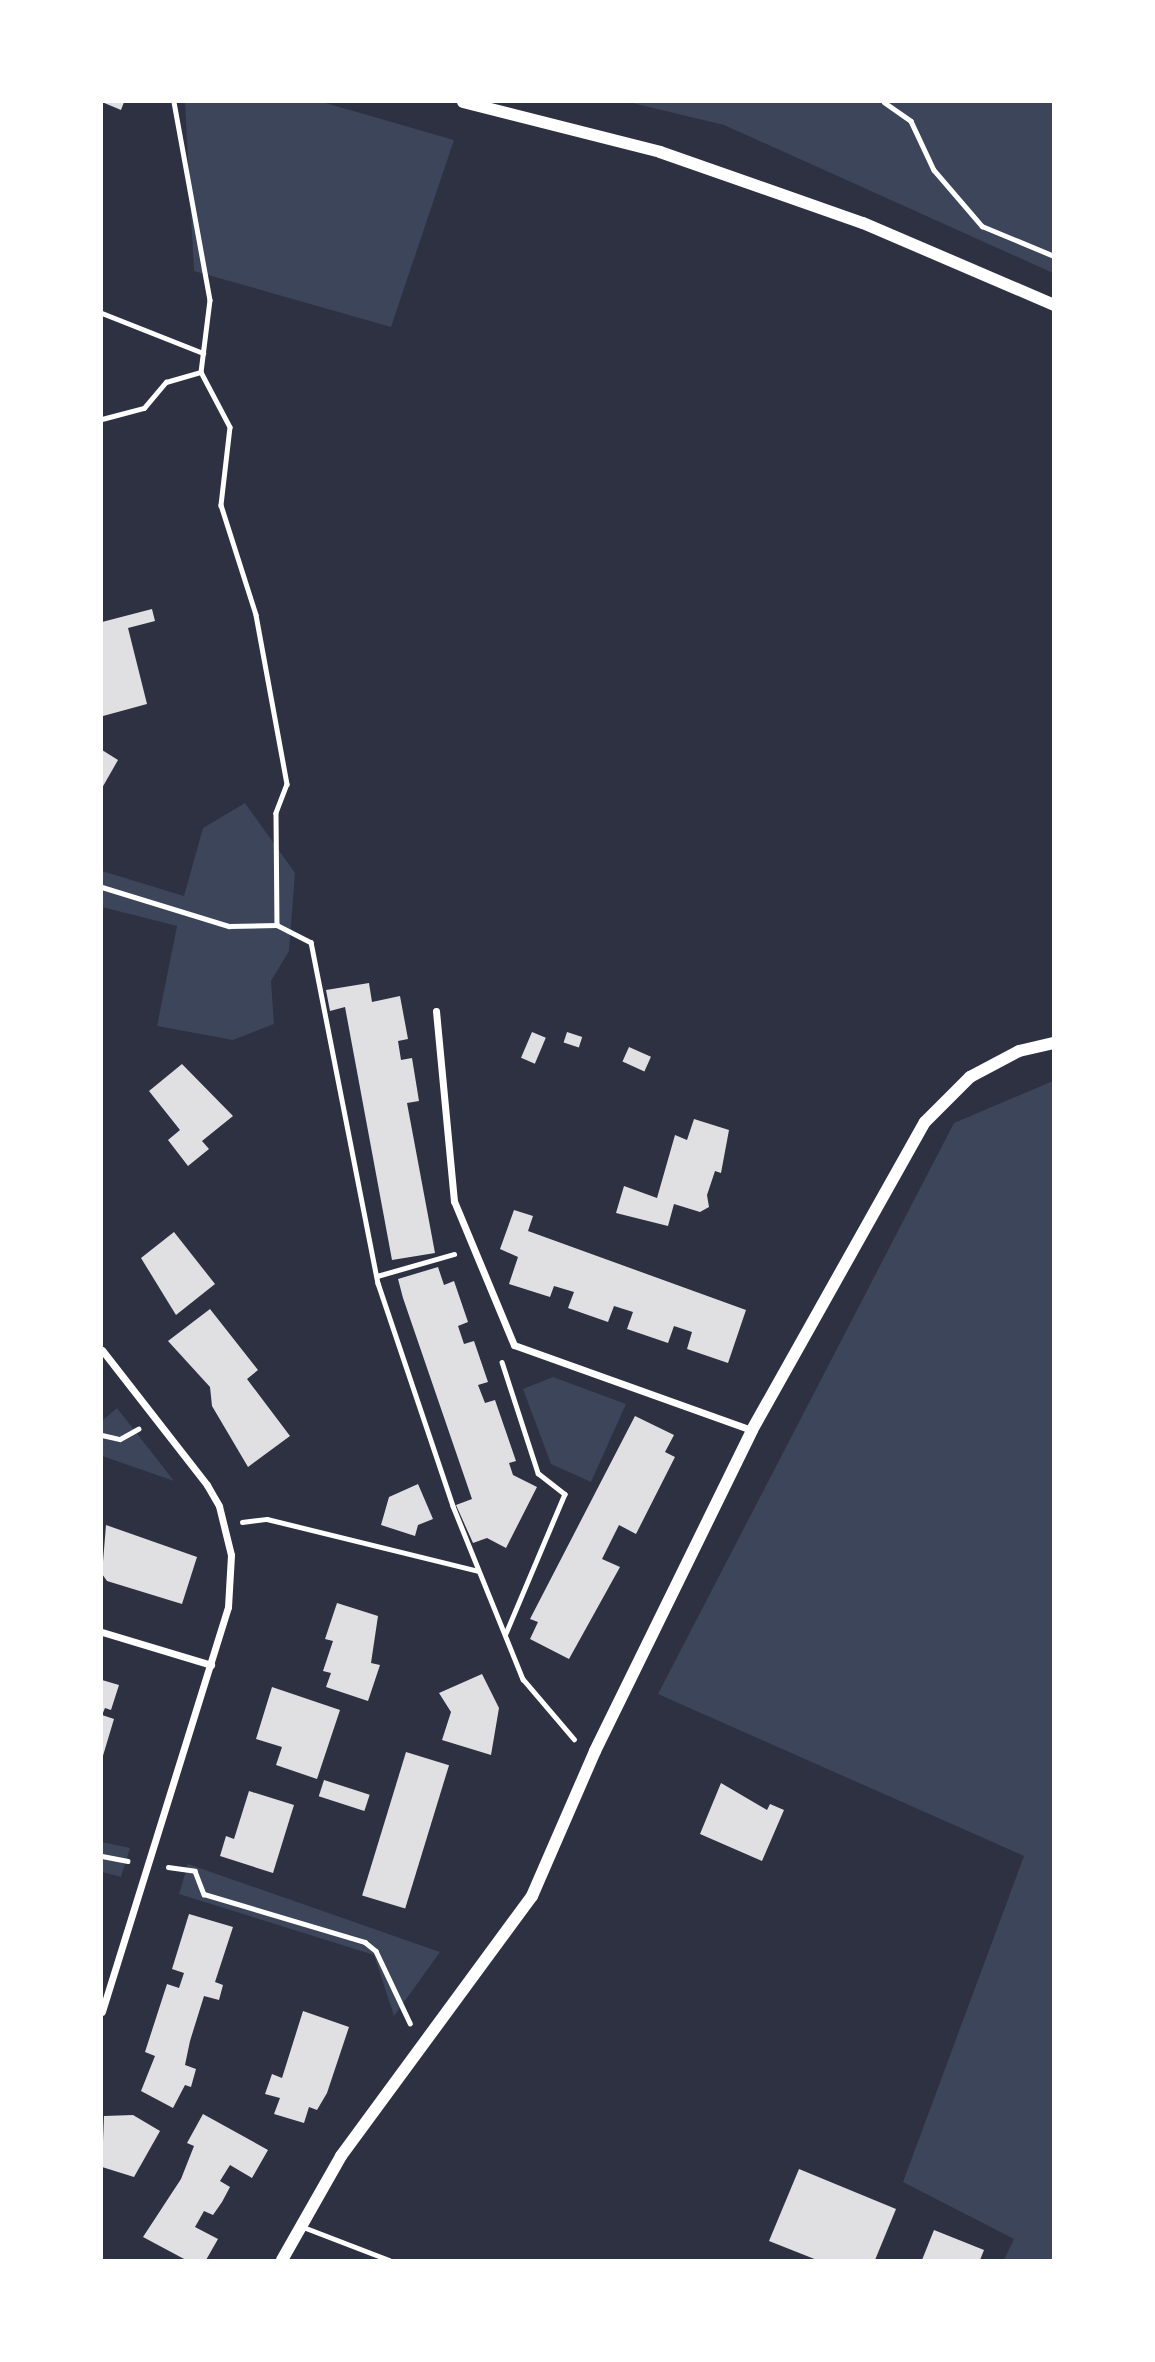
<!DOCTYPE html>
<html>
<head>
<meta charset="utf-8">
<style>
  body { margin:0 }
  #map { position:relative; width:1155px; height:2362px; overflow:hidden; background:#2d3142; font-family:"Sofia Sans Condensed",sans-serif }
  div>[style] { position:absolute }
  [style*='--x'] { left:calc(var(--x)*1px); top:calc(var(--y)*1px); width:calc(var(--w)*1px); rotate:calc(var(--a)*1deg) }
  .green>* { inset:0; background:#3c4559 }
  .building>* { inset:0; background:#e0e0e3; transform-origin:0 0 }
  .path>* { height:4.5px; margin:-2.25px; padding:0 2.25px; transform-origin:2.25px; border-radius:2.25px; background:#fff }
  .service>* { height:5px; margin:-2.5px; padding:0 2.5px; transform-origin:2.5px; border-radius:2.5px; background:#fff }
  .minor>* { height:7px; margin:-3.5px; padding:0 3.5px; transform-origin:3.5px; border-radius:3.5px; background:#fff }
  .tertiary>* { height:12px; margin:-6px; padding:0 6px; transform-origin:6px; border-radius:6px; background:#fff }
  span { translate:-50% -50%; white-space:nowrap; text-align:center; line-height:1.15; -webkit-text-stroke:5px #fff; paint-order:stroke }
  .frame { position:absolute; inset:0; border:103px solid #fff; pointer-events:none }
</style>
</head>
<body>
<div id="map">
  <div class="green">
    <div style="clip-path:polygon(185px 102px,322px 102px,454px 140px,391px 327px,194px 271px)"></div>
    <div style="clip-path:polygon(628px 102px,1053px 102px,1053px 273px,724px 125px)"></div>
    <div style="clip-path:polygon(245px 803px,295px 873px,289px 951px,271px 981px,274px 1024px,233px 1040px,157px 1026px,177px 926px,102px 907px,102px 871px,184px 896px,203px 828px)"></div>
    <div style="clip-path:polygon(1053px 1081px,1054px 2260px,1004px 2260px,1014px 2239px,903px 2182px,1024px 1856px,658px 1694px,954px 1123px)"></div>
    <div style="clip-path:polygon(553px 1377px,626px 1404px,591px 1482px,551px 1464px,523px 1389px)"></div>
    <div style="clip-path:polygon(117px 1408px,174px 1481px,102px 1456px,102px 1421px)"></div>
    <div style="clip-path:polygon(102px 1842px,130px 1848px,121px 1877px,102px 1872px)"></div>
    <div style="clip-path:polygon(188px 1864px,440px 1952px,394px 2016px,374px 1955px,179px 1894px)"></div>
  </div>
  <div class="building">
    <div style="clip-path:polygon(102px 102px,124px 102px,121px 110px)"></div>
    <div style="clip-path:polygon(152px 609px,155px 621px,128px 628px,147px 704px,103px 716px,102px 622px)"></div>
    <div style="clip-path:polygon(102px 750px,118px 760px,102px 788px)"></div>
    <div style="clip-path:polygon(369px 983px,372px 1002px,400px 996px,408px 1039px,398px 1041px,401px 1060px,412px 1058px,419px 1101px,407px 1103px,435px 1253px,392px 1260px,345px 1007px,330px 1011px,326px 990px)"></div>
    <div style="left:532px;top:1032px;width:15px;height:28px;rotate:23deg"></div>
    <div style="left:567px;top:1032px;width:16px;height:11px;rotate:18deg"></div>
    <div style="left:629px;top:1047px;width:24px;height:16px;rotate:24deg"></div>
    <div style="clip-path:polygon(182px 1064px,233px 1116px,202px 1141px,209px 1149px,188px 1166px,168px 1140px,180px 1130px,149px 1091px)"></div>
    <div style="clip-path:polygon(694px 1119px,729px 1130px,721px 1173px,715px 1171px,707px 1195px,709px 1207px,700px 1212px,674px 1204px,668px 1226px,616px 1213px,624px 1186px,657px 1198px,675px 1135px,687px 1140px)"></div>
    <div style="clip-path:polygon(514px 1210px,533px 1216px,528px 1231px,746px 1310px,728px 1363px,687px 1349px,692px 1332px,674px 1326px,668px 1343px,627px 1329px,633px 1312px,614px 1306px,608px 1322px,568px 1308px,574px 1292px,554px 1286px,550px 1297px,509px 1284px,518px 1257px,500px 1249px)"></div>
    <div style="clip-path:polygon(174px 1232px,215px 1284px,176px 1315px,141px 1258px)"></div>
    <div style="clip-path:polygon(438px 1267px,444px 1285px,454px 1281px,468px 1322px,458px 1326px,464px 1344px,474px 1341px,488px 1382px,478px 1385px,485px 1403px,495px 1400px,516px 1461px,509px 1463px,513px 1475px,537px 1487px,506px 1548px,487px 1538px,473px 1543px,456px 1505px,472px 1499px,403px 1298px,398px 1279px)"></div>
    <div style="clip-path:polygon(210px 1309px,258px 1370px,247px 1379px,290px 1436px,248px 1467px,212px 1406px,210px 1387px,168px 1341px)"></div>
    <div style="clip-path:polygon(635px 1416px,674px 1435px,665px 1452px,675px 1457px,636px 1534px,619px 1525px,602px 1559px,620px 1567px,569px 1659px,530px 1639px,538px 1622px,530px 1619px)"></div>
    <div style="clip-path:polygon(418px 1484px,433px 1519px,418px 1525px,415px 1536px,381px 1525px,389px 1497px)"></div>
    <div style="clip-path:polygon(106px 1525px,197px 1557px,182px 1604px,107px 1581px,102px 1574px)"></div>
    <div style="clip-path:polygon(337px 1603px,378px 1616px,371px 1663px,380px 1665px,368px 1701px,326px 1687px,331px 1673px,323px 1671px,333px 1641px,325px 1639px)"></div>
    <div style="clip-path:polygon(482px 1674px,499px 1708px,491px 1755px,442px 1740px,451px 1712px,439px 1693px)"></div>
    <div style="clip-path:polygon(102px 1680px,119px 1685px,111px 1710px,105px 1708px,102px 1715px,114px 1719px,102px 1759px)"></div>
    <div style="clip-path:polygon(272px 1687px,340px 1710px,317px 1779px,276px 1765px,282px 1747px,256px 1739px)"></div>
    <div style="left:406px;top:1752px;width:45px;height:150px;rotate:17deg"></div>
    <div style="left:324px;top:1780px;width:48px;height:17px;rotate:18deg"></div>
    <div style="clip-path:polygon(721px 1783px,767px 1810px,770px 1804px,784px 1810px,762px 1861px,700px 1834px)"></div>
    <div style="clip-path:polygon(249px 1791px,294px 1805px,273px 1873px,220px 1856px,226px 1836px,234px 1839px)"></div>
    <div style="clip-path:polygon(189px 1914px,233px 1927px,215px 1982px,223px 1985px,219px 2000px,204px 1996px,190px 2041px,185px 2065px,196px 2069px,191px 2087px,185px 2085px,173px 2108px,141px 2091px,155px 2056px,145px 2052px,167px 1984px,179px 1988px,184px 1973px,172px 1969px)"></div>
    <div style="clip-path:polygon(303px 2011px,349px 2027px,327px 2093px,317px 2110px,309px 2107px,304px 2123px,274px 2114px,280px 2098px,265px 2094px,272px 2074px,282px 2078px)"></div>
    <div style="clip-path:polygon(203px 2114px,268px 2150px,252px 2178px,230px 2165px,220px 2181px,230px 2187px,222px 2202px,213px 2215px,204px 2211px,195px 2227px,218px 2239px,206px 2260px,186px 2260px,143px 2237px,181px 2179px,194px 2146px,187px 2143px)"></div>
    <div style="clip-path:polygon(133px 2115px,160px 2131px,134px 2177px,102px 2167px,104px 2116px)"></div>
    <div style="clip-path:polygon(799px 2169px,896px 2209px,875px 2260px,817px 2260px,769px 2241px)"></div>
    <div style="clip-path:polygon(934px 2230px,984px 2250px,980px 2260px,922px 2260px)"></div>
  </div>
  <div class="path">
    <div style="--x:174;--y:102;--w:201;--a:79.7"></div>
    <div style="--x:210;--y:300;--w:73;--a:97.1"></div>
    <div style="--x:884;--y:102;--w:33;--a:35"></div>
    <div style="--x:911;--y:121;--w:54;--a:64.9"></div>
    <div style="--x:934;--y:170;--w:74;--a:49.4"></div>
    <div style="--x:982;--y:226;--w:78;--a:22.6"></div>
    <div style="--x:102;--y:313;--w:109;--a:21.6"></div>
    <div style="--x:102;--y:419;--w:43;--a:-14.7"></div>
    <div style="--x:144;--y:408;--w:34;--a:-50"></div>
    <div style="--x:166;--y:382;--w:36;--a:-16"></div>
    <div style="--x:201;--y:372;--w:62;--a:62.2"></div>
    <div style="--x:230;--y:427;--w:79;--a:96.6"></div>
    <div style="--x:221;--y:505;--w:115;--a:72.3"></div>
    <div style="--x:256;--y:615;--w:172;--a:79.6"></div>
    <div style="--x:287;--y:784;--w:31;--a:111"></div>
    <div style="--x:276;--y:813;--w:112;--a:89.5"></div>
    <div style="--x:277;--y:925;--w:38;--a:27"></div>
    <div style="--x:311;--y:942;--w:348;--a:78.9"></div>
    <div style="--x:378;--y:1283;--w:235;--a:71.4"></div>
    <div style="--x:453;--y:1506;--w:187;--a:68"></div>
    <div style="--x:523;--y:1679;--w:79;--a:49.6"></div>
    <div style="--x:102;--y:887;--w:133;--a:17.1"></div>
    <div style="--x:229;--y:926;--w:48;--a:-1.2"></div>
    <div style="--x:377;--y:1276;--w:80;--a:-15.9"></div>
    <div style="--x:502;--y:1362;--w:117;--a:72"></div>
    <div style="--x:538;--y:1473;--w:34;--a:38"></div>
    <div style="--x:565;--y:1494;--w:152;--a:112.9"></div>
    <div style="--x:102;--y:1435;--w:18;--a:13"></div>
    <div style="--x:120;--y:1439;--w:21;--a:-29"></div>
    <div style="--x:242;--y:1522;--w:25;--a:-7"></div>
    <div style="--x:267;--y:1519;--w:217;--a:13.8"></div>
    <div style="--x:102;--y:1856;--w:26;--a:11"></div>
    <div style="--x:168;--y:1867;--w:27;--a:8"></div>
    <div style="--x:195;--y:1871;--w:25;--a:69"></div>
    <div style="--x:204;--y:1894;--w:168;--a:16.6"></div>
    <div style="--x:365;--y:1942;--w:14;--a:39"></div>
    <div style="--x:376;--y:1951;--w:80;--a:64.7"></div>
  </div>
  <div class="service">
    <div style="--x:303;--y:2227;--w:92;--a:21"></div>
  </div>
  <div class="minor">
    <div style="--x:436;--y:1011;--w:191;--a:84.6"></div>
    <div style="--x:454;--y:1201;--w:156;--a:67.4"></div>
    <div style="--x:514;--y:1345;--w:253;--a:19.7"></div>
    <div style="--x:102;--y:1350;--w:171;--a:52.1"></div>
    <div style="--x:207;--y:1485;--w:24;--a:60"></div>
    <div style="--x:219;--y:1506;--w:50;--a:76.2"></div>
    <div style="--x:231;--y:1555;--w:52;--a:93.3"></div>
    <div style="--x:228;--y:1607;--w:424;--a:107.3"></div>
    <div style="--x:102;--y:1632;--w:114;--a:16.8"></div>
  </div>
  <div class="tertiary">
    <div style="--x:463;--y:102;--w:203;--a:14.2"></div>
    <div style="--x:660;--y:152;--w:215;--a:19.3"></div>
    <div style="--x:863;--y:223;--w:208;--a:23.2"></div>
    <div style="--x:282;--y:2260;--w:120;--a:-60.4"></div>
    <div style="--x:341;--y:2156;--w:323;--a:-53.7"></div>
    <div style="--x:532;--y:1896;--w:158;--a:-66.5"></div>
    <div style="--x:595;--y:1751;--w:357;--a:-63.9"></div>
    <div style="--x:752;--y:1430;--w:353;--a:-60.7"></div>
    <div style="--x:925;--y:1122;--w:64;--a:-45"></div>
    <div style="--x:970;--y:1077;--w:55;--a:-28"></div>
    <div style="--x:1019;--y:1051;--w:36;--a:-13"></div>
  </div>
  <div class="frame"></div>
</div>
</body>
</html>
